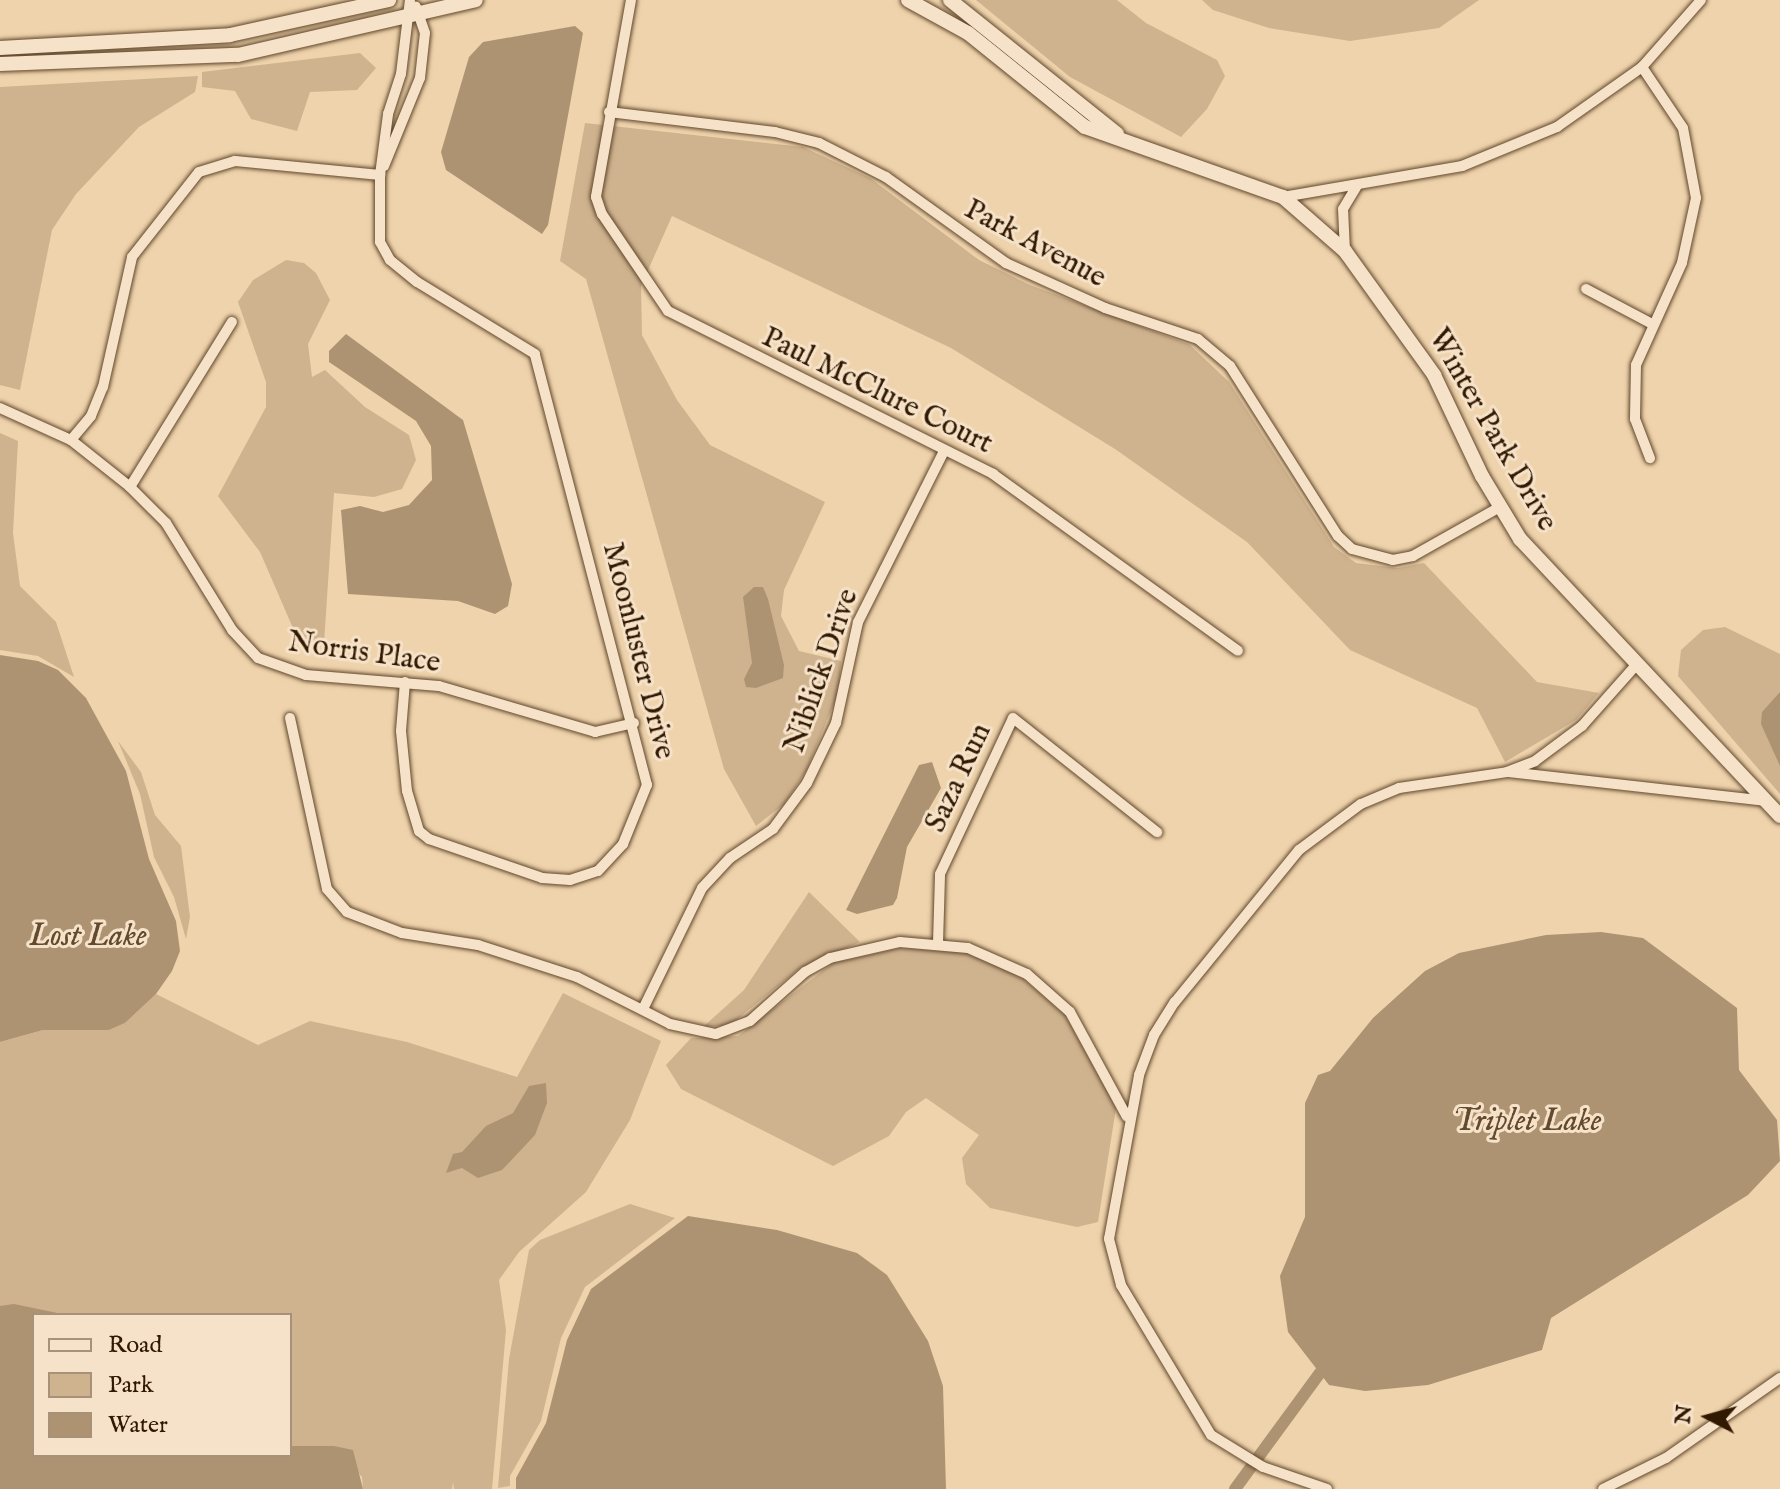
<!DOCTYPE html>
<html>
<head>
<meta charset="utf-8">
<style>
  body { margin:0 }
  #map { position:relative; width:1780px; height:1489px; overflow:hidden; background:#efd3ac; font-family:"IM FELL English",serif }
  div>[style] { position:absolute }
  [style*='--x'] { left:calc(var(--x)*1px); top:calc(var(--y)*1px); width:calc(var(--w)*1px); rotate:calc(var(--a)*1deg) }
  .green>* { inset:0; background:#cfb38f }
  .water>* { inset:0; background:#ae9372 }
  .canal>* { height:12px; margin:-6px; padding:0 6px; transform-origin:6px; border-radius:6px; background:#ae9372 }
  .roads { filter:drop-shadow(0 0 2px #60472b) drop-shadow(0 0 2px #60472b) }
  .street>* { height:10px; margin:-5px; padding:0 5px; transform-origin:5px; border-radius:5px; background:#f5e2c9 }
  .secondary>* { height:14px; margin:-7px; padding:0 7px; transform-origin:7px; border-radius:7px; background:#f5e2c9 }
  span { translate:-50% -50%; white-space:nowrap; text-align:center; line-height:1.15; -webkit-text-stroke:6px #f5e2c9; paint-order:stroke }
  .street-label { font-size:30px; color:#311800 }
  .water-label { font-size:32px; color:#63492e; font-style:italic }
  .legend { position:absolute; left:32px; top:1313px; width:260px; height:144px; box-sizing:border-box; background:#f5e2c9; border:2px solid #a79179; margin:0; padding:10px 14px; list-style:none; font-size:24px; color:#311800 }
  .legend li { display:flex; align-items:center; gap:16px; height:40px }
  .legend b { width:40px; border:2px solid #a79179 }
  .north { position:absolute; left:1668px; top:1377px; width:80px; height:80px; -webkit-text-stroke:6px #f5e2c9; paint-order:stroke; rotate:276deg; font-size:22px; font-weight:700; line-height:32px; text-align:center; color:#311800 }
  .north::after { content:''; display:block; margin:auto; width:28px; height:36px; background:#311800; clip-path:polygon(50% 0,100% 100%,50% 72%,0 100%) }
</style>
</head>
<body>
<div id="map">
  <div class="green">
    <div style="clip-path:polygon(976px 0,1117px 0,1146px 23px,1217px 60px,1225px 76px,1207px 109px,1181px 137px,1070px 77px)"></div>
    <div style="clip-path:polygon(1202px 0,1479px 0,1439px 28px,1350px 41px,1269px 28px,1213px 10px)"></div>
    <div style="clip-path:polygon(360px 53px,376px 68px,357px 90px,310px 92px,297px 131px,251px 119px,235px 91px,202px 87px,202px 72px)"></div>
    <div style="clip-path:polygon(198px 76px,195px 92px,139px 127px,76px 194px,52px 230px,20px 390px,0 385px,0 87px)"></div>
    <div style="clip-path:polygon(585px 123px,803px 147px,870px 178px,979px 260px,1030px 285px,1190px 345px,1229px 382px,1334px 547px,1356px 563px,1398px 568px,1424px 563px,1537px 682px,1599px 693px,1576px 720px,1505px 762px,1477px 708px,1350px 650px,1247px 542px,1115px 449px,951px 348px,672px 216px,641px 286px,642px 335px,677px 400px,710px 445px,825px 502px,784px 590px,781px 616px,799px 651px,841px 661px,838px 694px,806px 771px,784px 804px,756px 826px,724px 769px,586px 279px,560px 261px)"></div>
    <div style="clip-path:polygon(286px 260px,304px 263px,316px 273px,330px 300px,308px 344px,312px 377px,325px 370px,365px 407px,409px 435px,416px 460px,402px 489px,374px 497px,334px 493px,324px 643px,299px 642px,260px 552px,218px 496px,266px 407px,266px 382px,238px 302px,253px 280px)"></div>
    <div style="clip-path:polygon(0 433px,18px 441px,13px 533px,20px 586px,56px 622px,74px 677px,38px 656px,0 650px)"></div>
    <div style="clip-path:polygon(1725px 627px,1780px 654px,1780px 794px,1678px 676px,1681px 650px,1703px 630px)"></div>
    <div style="clip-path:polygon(118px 741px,141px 772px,155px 815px,181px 846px,190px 917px,186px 939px,174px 897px,154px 857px,140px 794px)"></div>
    <div style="clip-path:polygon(809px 892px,860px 942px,800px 968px,730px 1025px,703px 1027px,744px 990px)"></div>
    <div style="clip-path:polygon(900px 948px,966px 953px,996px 965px,1023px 979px,1065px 1015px,1116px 1108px,1098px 1222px,1077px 1227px,990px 1208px,966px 1184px,962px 1158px,979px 1135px,926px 1098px,906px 1112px,889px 1136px,833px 1166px,681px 1089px,666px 1065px,691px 1038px,738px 1036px,833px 963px)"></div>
    <div style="clip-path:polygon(563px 993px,661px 1041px,630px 1120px,586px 1192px,519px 1252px,499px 1280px,506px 1330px,492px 1489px,454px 1489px,453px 1482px,452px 1489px,363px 1489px,362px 1477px,334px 1446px,290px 1446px,290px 1315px,67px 1315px,0 1306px,0 1042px,43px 1030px,109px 1030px,125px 1023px,156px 994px,258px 1045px,310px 1021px,407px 1042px,517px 1077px)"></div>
    <div style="clip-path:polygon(630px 1204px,675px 1218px,585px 1287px,561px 1338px,541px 1421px,510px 1476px,510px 1486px,498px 1488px,509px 1359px,529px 1250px,540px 1240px)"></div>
  </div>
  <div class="water">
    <div style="clip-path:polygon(575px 26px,583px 33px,548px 225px,542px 234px,446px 170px,441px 152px,469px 57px,483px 42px)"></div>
    <div style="clip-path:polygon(346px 334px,463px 420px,512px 584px,508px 606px,495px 614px,458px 601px,348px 594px,341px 510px,360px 506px,383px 512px,409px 505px,432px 480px,431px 446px,416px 421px,329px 362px,329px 351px)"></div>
    <div style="clip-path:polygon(754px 587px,763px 587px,768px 599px,784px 665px,783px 678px,756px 688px,746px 687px,744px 679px,752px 663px,743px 597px)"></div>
    <div style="clip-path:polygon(0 655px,38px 661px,58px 670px,86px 698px,126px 771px,149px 859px,176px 921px,180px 951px,172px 971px,156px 994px,125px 1023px,109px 1030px,43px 1030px,0 1042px)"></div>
    <div style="clip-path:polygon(1780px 692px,1780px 766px,1761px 724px,1762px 712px)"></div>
    <div style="clip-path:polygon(932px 762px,941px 788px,907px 847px,897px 898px,893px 905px,857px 914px,846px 910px,919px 765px)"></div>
    <div style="clip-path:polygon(1601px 932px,1643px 938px,1737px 1008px,1739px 1070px,1777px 1120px,1780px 1161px,1748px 1195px,1551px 1318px,1542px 1350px,1428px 1385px,1365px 1391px,1329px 1385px,1288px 1332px,1280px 1276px,1305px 1217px,1305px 1103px,1318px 1075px,1330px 1071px,1373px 1018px,1425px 971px,1459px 953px,1546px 935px)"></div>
    <div style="clip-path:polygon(546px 1083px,547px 1103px,535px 1135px,502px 1170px,478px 1178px,462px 1168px,446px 1173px,453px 1154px,462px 1152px,486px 1126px,513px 1113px,529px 1086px)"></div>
    <div style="clip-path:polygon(688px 1216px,777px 1230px,857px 1253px,887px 1275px,928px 1341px,943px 1386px,946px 1489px,516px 1489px,516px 1478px,546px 1423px,567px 1340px,591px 1289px)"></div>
    <div style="clip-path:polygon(14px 1304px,67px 1315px,34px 1315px,34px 1455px,290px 1455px,290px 1446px,334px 1446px,353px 1450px,363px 1489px,0 1489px,0 1306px)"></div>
  </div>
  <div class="canal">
    <div style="--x:1235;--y:1489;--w:144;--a:-53.8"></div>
  </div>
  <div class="roads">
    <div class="street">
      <div style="--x:631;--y:0;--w:200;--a:100.1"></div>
      <div style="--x:596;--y:197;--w:18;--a:71"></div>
      <div style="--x:602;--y:214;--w:117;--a:55.8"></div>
      <div style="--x:668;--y:311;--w:364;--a:26.6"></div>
      <div style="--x:993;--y:474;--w:302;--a:35.8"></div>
      <div style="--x:1642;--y:67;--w:73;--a:56.1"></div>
      <div style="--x:1683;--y:128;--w:71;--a:79.5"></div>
      <div style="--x:1696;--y:198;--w:66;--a:102.2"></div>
      <div style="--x:1682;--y:263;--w:112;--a:114.3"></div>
      <div style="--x:1636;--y:365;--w:54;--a:91.1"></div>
      <div style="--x:1635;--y:419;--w:42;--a:69"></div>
      <div style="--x:609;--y:112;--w:167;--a:6.9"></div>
      <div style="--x:775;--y:132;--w:45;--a:14"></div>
      <div style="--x:819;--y:143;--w:75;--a:26.9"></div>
      <div style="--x:886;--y:177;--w:148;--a:35.6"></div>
      <div style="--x:1006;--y:263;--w:109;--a:24.4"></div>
      <div style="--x:1105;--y:308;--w:98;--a:18.4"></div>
      <div style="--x:1198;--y:339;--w:42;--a:40.2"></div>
      <div style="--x:1230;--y:366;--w:201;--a:57.6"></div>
      <div style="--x:1338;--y:536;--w:19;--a:43"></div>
      <div style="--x:1352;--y:549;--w:42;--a:15"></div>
      <div style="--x:1393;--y:560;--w:20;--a:-11"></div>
      <div style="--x:1413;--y:556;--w:100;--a:-29.4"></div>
      <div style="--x:384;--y:166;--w:95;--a:-67.8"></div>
      <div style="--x:420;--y:78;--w:45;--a:-83.7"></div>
      <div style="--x:425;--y:33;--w:28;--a:-109"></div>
      <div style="--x:1283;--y:197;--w:182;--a:-9.8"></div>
      <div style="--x:1462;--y:166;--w:103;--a:-22.3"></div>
      <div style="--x:1557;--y:127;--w:104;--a:-35.2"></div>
      <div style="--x:1642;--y:67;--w:89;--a:-48.6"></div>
      <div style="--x:1345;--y:251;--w:42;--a:-92.7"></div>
      <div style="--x:1343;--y:209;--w:27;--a:-59"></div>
      <div style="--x:1586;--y:289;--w:75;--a:27.9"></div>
      <div style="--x:0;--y:408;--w:78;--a:24.3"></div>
      <div style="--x:71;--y:440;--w:75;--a:38.5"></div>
      <div style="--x:130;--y:487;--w:51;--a:45"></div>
      <div style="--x:166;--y:523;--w:126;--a:58.3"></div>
      <div style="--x:232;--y:630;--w:38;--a:47"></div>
      <div style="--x:258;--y:658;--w:51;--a:19.5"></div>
      <div style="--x:306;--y:675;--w:133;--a:4.7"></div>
      <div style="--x:439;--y:686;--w:163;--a:16.4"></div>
      <div style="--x:595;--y:732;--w:40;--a:-13"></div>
      <div style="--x:71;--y:440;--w:31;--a:-50"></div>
      <div style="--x:91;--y:416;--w:31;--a:-68"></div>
      <div style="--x:103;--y:387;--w:133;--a:-77.4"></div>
      <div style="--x:132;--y:257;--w:108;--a:-51.8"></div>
      <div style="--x:199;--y:172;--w:38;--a:-17"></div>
      <div style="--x:235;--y:161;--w:146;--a:5.5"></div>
      <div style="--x:130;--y:487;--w:194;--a:-58.3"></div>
      <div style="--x:405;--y:682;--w:49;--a:94.7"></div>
      <div style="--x:401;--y:731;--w:60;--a:84.3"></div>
      <div style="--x:407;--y:791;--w:42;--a:73.3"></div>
      <div style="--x:419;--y:831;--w:13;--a:39"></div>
      <div style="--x:429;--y:839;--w:120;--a:19"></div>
      <div style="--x:542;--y:878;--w:28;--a:4"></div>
      <div style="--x:570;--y:880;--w:29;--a:-18"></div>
      <div style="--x:598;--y:871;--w:37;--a:-47"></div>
      <div style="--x:623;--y:844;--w:64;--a:-67.9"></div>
      <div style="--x:647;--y:785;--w:445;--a:-104.6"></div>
      <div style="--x:535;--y:354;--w:138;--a:-148.6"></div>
      <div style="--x:417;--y:282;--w:35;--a:-141"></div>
      <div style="--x:390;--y:260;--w:21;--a:-119"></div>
      <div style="--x:380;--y:242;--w:67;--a:-90"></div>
      <div style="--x:380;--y:175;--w:62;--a:-82.5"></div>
      <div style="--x:388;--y:114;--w:42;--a:-72"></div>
      <div style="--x:401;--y:74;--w:75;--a:-83.1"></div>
      <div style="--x:290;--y:718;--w:175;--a:77.8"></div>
      <div style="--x:327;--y:889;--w:30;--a:49"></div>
      <div style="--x:347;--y:912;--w:59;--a:20.9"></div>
      <div style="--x:402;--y:933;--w:77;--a:9"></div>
      <div style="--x:478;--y:945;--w:104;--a:17.9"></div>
      <div style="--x:577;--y:977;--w:104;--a:26.8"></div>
      <div style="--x:670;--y:1024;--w:47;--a:12.3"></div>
      <div style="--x:716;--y:1034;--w:36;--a:-21"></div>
      <div style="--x:750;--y:1021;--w:74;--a:-41.7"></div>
      <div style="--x:805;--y:972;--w:29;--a:-29"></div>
      <div style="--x:830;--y:958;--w:72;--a:-12.9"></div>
      <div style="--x:900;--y:942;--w:68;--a:5"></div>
      <div style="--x:968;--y:948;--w:64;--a:23.8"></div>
      <div style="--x:1027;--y:974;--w:57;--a:41.5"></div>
      <div style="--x:1070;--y:1012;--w:119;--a:61.5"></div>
      <div style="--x:1509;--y:772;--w:259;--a:6.4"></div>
      <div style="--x:938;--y:943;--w:69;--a:-88.3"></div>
      <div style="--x:940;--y:874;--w:172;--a:-64.9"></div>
      <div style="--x:1013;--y:718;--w:184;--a:38.4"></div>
      <div style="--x:644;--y:1007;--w:132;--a:-64"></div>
      <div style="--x:702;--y:888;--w:41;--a:-47"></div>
      <div style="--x:730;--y:858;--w:52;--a:-34"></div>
      <div style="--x:773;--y:829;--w:57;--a:-53.5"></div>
      <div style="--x:807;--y:783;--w:67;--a:-64.2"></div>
      <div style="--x:836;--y:723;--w:103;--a:-77.7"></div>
      <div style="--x:858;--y:622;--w:191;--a:-63.3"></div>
      <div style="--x:1327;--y:1489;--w:68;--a:-161"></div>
      <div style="--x:1263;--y:1467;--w:61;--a:-148.4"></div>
      <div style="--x:1211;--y:1435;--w:175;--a:-121"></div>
      <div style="--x:1121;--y:1285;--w:48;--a:-104.6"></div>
      <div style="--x:1109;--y:1239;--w:167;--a:-79.6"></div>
      <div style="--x:1139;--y:1075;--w:43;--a:-69.4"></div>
      <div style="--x:1154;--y:1035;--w:39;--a:-58"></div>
      <div style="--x:1175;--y:1002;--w:196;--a:-50.8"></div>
      <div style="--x:1299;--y:850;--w:77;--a:-36.6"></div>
      <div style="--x:1361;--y:804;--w:41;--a:-22.8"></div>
      <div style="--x:1399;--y:788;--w:109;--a:-8.4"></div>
      <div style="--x:1507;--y:772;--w:30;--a:-21"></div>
      <div style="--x:1535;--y:761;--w:59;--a:-36.7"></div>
      <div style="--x:1582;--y:726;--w:84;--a:-48.4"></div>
      <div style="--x:1603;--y:1489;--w:70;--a:-26.2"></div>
      <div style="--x:1666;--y:1458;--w:139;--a:-35.1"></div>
    </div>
    <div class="secondary">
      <div style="--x:908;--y:0;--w:68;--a:28.8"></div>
      <div style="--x:968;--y:33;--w:150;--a:38.8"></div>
      <div style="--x:1085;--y:127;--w:210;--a:19.5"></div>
      <div style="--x:1283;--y:197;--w:82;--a:41.1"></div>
      <div style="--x:1345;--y:251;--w:153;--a:54.3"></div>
      <div style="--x:1434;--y:375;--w:112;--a:64.6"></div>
      <div style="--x:1482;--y:476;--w:74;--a:58.9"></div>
      <div style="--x:1520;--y:539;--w:380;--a:46.8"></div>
      <div style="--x:950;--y:0;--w:214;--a:38.7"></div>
      <div style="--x:0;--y:48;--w:230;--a:-3.2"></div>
      <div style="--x:230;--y:35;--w:163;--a:-12.4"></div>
      <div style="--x:0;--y:64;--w:238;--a:-2.2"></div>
      <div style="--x:238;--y:55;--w:244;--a:-13"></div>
    </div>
  </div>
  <div class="street-label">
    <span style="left:1035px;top:244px;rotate:28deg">Park Avenue</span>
    <span style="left:877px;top:391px;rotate:26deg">Paul McClure Court</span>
    <span style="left:1492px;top:430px;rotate:60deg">Winter Park Drive</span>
    <span style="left:638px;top:651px;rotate:76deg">Moonluster Drive</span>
    <span style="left:364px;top:653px;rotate:8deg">Norris Place</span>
    <span style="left:822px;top:671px;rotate:-71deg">Niblick Drive</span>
    <span style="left:959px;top:778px;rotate:-65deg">Saza Run</span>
  </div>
  <div class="water-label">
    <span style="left:88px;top:937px">Lost Lake</span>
    <span style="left:1527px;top:1122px">Triplet Lake</span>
  </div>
  <ul class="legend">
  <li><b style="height:10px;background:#f5e2c9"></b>Road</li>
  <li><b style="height:22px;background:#cfb38f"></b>Park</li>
  <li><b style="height:22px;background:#ae9372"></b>Water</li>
  </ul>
  <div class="north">N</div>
</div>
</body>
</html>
